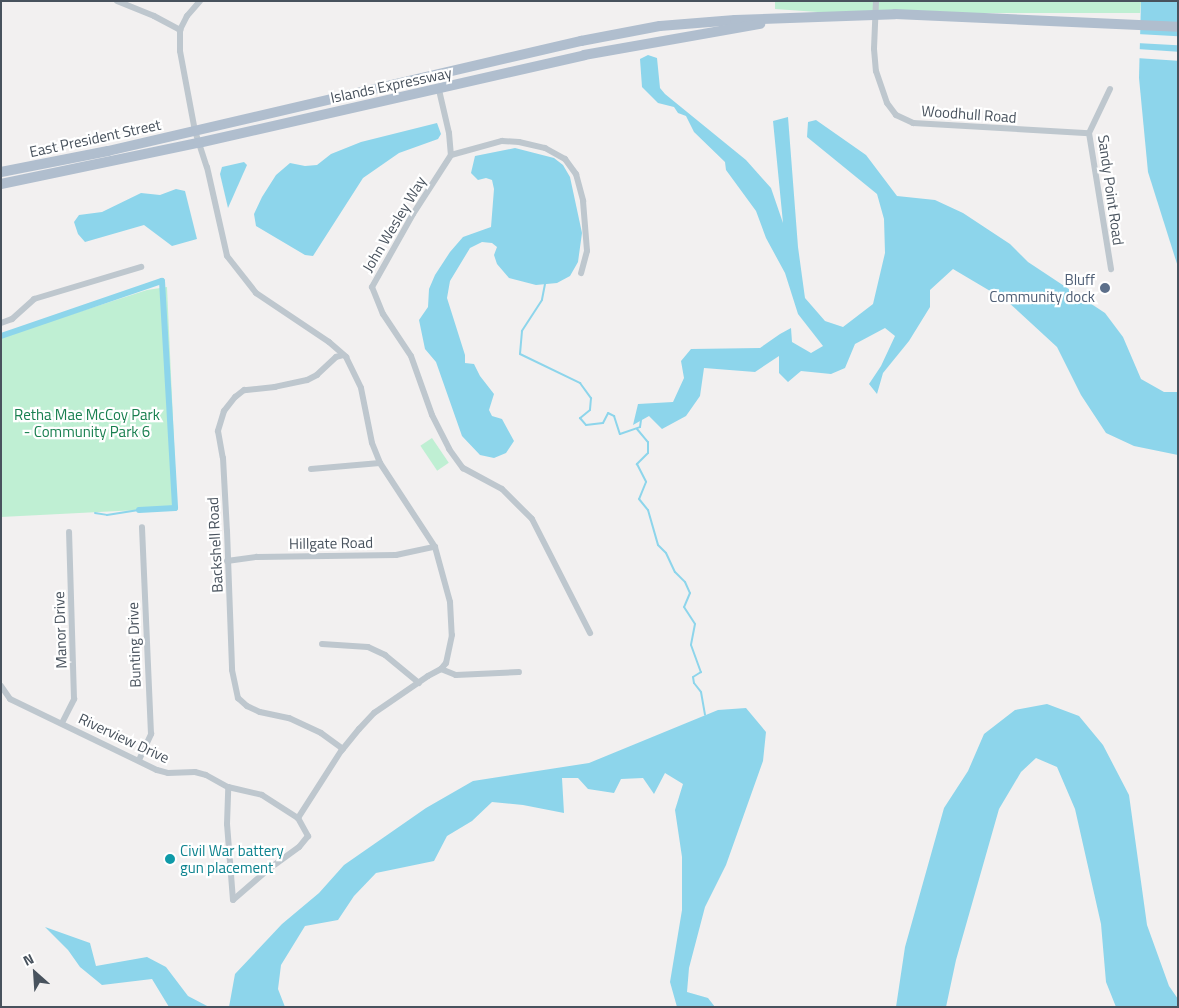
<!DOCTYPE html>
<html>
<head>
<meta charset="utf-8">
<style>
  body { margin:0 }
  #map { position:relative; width:1179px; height:1008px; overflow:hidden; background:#f2f0f0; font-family:"Titillium Web",sans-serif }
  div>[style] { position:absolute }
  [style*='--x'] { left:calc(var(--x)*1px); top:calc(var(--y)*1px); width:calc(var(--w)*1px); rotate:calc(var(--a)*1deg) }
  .green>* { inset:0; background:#bfefd3; transform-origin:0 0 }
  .water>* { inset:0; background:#8dd5eb }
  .pier>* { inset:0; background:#f2f0f0; transform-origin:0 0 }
  .stream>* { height:2px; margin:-1px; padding:0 1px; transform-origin:1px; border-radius:1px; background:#8dd5eb }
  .canal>* { height:6px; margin:-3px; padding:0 3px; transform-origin:3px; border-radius:3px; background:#8dd5eb }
  .minor>* { height:6px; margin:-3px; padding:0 3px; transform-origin:3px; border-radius:3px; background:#bec7ce }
  .primary>* { height:10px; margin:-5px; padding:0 5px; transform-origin:5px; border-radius:5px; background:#b0bece }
  .dots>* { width:14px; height:14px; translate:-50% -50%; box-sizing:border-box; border:2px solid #fff; border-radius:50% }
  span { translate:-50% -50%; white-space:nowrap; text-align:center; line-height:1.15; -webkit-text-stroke:4.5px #fff; paint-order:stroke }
  .street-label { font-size:15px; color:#48525d }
  .service-label { font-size:15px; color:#4e5e75 }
  .right { translate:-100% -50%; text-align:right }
  .park-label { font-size:15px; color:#187f4f }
  .culture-label { font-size:15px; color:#0d838f }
  .left { translate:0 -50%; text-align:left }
  .frame { position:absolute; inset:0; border:2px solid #48525d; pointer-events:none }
  .north { position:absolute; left:10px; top:948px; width:50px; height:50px; -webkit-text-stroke:4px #fff; paint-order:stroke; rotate:334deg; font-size:14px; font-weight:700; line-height:20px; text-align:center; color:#48525d }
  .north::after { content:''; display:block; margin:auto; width:18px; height:22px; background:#48525d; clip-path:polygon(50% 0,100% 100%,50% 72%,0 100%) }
</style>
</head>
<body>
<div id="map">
  <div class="green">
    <div style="clip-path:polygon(775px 1px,1141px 1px,1140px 13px,832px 13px,775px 9px)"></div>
    <div style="clip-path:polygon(167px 287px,177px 508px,1px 517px,1px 337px,147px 290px)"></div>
    <div style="left:432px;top:438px;width:30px;height:14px;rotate:56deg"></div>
  </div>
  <div class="water">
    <div style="clip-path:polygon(1141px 1px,1178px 1px,1178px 267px,1148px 172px,1139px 78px)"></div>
    <div style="clip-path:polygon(648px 55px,657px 58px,660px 88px,665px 94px,746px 160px,771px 188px,783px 223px,773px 121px,788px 117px,798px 247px,805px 298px,825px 321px,843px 327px,873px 304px,885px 253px,884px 219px,877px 194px,807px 137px,808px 122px,816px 120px,866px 155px,897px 196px,935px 200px,963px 213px,1010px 244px,1028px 262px,1105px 313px,1123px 337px,1141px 379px,1164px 392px,1178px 392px,1178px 455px,1134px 446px,1106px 433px,1081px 395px,1057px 347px,1007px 301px,953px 269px,930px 290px,930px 307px,909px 341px,883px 373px,877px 394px,869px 384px,881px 366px,895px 336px,885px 328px,855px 344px,845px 368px,831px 374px,801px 371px,788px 382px,779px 373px,779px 356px,755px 372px,704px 368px,700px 396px,686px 416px,662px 429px,649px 416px,633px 425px,638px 404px,673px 402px,684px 378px,681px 361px,691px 349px,760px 348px,780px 334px,791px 328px,792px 342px,811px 353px,823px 346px,798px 314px,785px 273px,766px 238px,756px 211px,726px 170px,725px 162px,694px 132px,686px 116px,678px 113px,674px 107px,658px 103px,642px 87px,640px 59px)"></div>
    <div style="clip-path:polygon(437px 123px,441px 134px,438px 139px,399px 153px,363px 178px,313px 256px,305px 255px,256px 226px,254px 214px,262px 197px,276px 175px,290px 163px,305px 166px,317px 165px,331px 154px,361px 142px)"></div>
    <div style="clip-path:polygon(515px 148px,554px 158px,563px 165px,570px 177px,582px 233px,578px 262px,570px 276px,557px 283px,536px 285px,509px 278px,497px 264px,494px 255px,497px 247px,492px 243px,482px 242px,470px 248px,450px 281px,447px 298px,465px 355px,465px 363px,474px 364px,480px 376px,494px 394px,489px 410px,492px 416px,502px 419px,514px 441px,506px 453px,494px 458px,480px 455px,462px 436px,436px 362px,425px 349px,419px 320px,428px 307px,429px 289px,435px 275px,450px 252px,463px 237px,491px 227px,494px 189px,492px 180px,486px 178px,478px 180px,471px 173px,475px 156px)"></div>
    <div style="clip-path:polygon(244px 162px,247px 165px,228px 208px,220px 174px,222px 167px)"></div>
    <div style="clip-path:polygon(176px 189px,185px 191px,197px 239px,172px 246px,144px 225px,85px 242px,78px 234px,74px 222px,79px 215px,102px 212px,141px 193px,160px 195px)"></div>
    <div style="clip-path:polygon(1047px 704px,1079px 716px,1103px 745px,1129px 795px,1147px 925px,1169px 986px,1178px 999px,1178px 1007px,1116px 1007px,1106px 982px,1101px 924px,1075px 809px,1057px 767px,1036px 758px,1021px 772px,999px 809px,956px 960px,946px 1007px,896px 1007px,905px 947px,944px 808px,968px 771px,984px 734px,1015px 710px)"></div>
    <div style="clip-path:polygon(746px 708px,766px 732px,763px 761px,726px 865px,705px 907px,689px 968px,687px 992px,708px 998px,715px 1007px,677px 1007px,670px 982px,682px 910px,682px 857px,675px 810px,683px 784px,665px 773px,654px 794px,643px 778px,621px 779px,614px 793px,588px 789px,578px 778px,562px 778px,564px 813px,523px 805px,492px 802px,472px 821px,447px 836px,434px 861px,376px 873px,354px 896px,338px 920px,305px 926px,281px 965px,278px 989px,285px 1007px,229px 1007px,235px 974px,282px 924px,319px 893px,344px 865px,426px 808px,473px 781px,589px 763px,718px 710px)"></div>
    <div style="clip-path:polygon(45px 927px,90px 943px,96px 966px,147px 957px,166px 967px,188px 996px,209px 1007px,169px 1007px,152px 979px,102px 985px,80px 967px,68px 950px)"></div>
  </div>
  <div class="pier">
    <div style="left:1137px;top:34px;width:41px;height:9px;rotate:3deg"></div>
    <div style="left:1137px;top:49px;width:41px;height:9px;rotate:4deg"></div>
  </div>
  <div class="stream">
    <div style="--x:545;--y:284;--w:16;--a:101"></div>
    <div style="--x:542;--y:300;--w:37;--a:123"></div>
    <div style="--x:522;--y:331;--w:23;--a:95"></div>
    <div style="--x:520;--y:354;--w:67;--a:25.8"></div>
    <div style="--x:580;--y:383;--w:19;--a:54"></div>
    <div style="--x:591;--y:398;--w:12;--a:95"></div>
    <div style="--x:590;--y:410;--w:13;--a:141"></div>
    <div style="--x:580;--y:418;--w:9;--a:49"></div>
    <div style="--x:586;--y:425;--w:17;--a:-7"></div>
    <div style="--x:603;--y:423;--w:11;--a:-63"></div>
    <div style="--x:608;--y:413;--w:7;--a:27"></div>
    <div style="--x:614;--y:416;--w:19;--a:72"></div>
    <div style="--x:620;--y:434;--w:21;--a:-19"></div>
    <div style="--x:640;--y:427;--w:7;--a:-82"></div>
    <div style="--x:637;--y:429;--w:17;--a:50"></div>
    <div style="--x:648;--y:442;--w:11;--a:90"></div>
    <div style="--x:648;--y:453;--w:16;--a:135"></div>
    <div style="--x:637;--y:464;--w:20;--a:63"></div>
    <div style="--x:646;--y:482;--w:18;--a:112"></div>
    <div style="--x:639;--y:499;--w:14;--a:51"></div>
    <div style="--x:648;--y:510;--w:36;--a:74"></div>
    <div style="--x:658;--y:545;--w:11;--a:45"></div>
    <div style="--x:666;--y:553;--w:21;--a:65"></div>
    <div style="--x:675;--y:572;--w:14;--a:45"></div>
    <div style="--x:685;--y:582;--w:12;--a:66"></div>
    <div style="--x:690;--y:593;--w:15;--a:113"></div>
    <div style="--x:684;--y:607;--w:20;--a:57"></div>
    <div style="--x:695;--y:624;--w:21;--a:101"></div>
    <div style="--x:691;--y:645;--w:29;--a:70"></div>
    <div style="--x:701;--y:672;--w:9;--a:148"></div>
    <div style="--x:693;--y:677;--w:6;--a:81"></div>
    <div style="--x:694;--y:683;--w:11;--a:52"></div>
    <div style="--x:701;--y:692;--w:23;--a:80"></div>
    <div style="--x:95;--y:513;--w:12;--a:9"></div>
    <div style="--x:107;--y:515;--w:32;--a:-9"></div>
  </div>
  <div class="canal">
    <div style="--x:1;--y:336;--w:170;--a:-18.9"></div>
    <div style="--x:162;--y:281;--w:227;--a:86.7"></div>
    <div style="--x:175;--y:508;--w:36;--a:177"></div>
  </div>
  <div class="minor">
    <div style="--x:117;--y:1;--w:40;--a:22"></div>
    <div style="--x:154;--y:16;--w:30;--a:28"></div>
    <div style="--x:200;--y:1;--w:20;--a:131"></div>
    <div style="--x:187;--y:16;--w:16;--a:117"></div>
    <div style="--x:180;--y:30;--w:21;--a:90"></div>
    <div style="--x:180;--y:51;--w:81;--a:79.4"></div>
    <div style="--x:195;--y:131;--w:38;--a:72"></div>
    <div style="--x:207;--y:167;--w:91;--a:77.3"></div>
    <div style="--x:227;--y:256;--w:47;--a:51.9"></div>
    <div style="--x:256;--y:293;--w:88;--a:33.9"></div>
    <div style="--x:329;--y:342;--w:23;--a:41"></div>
    <div style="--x:346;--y:357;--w:34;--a:64"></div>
    <div style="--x:361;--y:388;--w:56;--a:78.7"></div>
    <div style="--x:372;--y:443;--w:22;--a:68"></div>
    <div style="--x:380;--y:463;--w:100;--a:56.8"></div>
    <div style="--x:435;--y:547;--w:57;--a:74.7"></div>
    <div style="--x:450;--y:602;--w:33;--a:87"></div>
    <div style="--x:452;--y:635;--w:29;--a:102"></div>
    <div style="--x:446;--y:663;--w:8;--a:130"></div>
    <div style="--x:441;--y:669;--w:15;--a:152"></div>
    <div style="--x:428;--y:676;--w:65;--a:145.6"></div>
    <div style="--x:374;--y:713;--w:22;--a:133"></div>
    <div style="--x:359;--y:729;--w:28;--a:129"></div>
    <div style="--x:341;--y:751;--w:80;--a:122.7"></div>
    <div style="--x:876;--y:1;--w:48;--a:92.4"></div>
    <div style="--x:874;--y:49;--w:22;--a:85"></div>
    <div style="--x:876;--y:71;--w:34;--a:71"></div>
    <div style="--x:887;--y:103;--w:15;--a:53"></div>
    <div style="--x:896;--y:115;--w:19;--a:25"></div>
    <div style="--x:913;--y:123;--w:176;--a:3.3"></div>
    <div style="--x:1110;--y:89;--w:49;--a:115.5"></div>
    <div style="--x:1089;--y:133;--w:138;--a:80.8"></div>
    <div style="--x:439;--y:90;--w:44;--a:76.9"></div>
    <div style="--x:449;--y:133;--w:22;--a:85"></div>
    <div style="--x:451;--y:155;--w:70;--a:122.8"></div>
    <div style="--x:413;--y:214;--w:84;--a:119.3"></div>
    <div style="--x:372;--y:287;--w:29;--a:68"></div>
    <div style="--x:383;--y:314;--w:50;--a:56.3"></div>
    <div style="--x:411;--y:356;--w:63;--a:70.4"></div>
    <div style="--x:432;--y:415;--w:38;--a:63"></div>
    <div style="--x:449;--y:449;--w:24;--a:54"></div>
    <div style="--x:463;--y:468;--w:44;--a:28.3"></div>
    <div style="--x:502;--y:489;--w:42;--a:45"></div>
    <div style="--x:532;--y:519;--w:128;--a:63"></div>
    <div style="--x:451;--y:155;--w:53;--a:-15.4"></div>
    <div style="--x:502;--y:141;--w:17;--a:3"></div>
    <div style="--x:519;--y:142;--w:27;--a:13"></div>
    <div style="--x:545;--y:148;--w:23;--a:29"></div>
    <div style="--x:565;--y:159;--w:19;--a:54"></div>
    <div style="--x:576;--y:174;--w:28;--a:75"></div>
    <div style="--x:583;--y:201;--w:50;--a:85.4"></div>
    <div style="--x:587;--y:251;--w:23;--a:105"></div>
    <div style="--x:1;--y:323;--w:12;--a:-20"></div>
    <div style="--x:12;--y:319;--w:30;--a:-42"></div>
    <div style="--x:34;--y:299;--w:112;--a:-16.7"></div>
    <div style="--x:343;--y:355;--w:7;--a:164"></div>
    <div style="--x:336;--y:357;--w:26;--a:137"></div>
    <div style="--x:317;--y:375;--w:11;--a:153"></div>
    <div style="--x:307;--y:380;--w:33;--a:168"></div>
    <div style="--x:275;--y:387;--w:31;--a:174"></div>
    <div style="--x:244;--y:390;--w:11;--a:142"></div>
    <div style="--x:235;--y:397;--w:18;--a:128"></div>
    <div style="--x:224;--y:411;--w:21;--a:107"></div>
    <div style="--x:218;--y:431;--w:27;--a:80"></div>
    <div style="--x:223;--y:458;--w:73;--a:86.9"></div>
    <div style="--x:227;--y:531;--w:139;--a:87.9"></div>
    <div style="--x:232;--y:670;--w:29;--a:78"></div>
    <div style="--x:238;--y:698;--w:12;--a:42"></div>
    <div style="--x:247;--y:706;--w:14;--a:25"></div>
    <div style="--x:260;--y:712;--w:30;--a:12"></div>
    <div style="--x:289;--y:718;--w:35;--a:25"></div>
    <div style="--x:321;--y:733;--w:27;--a:36"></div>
    <div style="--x:311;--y:469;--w:69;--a:-5"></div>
    <div style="--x:227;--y:561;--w:30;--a:-8"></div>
    <div style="--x:257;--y:557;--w:139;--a:-0.8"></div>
    <div style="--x:396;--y:555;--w:40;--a:-12"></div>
    <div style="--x:322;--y:644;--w:46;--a:3.7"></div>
    <div style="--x:368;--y:647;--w:19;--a:25"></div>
    <div style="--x:385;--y:655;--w:44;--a:39.5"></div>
    <div style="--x:441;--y:669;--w:16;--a:22"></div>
    <div style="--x:456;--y:675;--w:63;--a:-2.7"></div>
    <div style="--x:1;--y:686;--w:16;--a:55"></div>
    <div style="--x:10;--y:699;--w:163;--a:25.8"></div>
    <div style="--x:157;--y:770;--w:11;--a:15"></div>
    <div style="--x:168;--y:773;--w:27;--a:-2"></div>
    <div style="--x:195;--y:772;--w:11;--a:15"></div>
    <div style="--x:206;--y:775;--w:25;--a:29"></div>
    <div style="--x:228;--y:787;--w:35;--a:13"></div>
    <div style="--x:262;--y:795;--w:43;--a:32.6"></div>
    <div style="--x:298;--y:818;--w:21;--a:61"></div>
    <div style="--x:308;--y:836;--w:14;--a:129"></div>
    <div style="--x:299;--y:847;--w:34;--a:144"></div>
    <div style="--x:271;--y:867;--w:50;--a:139"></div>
    <div style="--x:233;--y:900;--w:76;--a:-94.5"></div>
    <div style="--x:227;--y:824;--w:37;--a:-88"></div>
    <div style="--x:62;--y:723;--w:27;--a:-63"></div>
    <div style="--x:74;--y:699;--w:167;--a:-91.7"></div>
    <div style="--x:139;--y:760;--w:29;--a:-65"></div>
    <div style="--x:151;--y:734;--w:207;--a:-92.5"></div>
  </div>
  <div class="primary">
    <div style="--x:1;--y:172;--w:109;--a:-11.1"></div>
    <div style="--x:108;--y:151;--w:486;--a:-13.1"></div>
    <div style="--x:581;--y:41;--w:80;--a:-10.8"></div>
    <div style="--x:660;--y:26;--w:75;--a:-4.6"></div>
    <div style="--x:735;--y:20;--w:160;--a:-2.1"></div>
    <div style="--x:895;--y:14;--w:283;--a:2.6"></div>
    <div style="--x:1;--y:184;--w:201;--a:-11.8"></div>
    <div style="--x:198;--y:143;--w:396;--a:-12.8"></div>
    <div style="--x:584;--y:55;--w:179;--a:-10"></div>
  </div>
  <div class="dots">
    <div style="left:1105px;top:288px;background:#5c6f8a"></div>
    <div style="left:170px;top:859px;background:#0f9aa8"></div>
  </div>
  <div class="street-label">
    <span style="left:391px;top:85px;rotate:-12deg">Islands Expressway</span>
    <span style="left:969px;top:114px;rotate:4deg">Woodhull Road</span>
    <span style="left:95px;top:138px;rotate:-12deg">East President Street</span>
    <span style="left:1111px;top:190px;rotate:82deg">Sandy Point Road</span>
    <span style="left:394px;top:224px;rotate:-59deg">John Wesley Way</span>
    <span style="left:331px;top:543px;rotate:-1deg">Hillgate Road</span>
    <span style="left:215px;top:545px;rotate:-93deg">Backshell Road</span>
    <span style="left:60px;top:630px;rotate:-92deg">Manor Drive</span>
    <span style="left:134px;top:645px;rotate:-92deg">Bunting Drive</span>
    <span style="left:124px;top:738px;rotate:25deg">Riverview Drive</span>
  </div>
  <div class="service-label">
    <span class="right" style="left:1095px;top:288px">Bluff<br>Community dock</span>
  </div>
  <div class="park-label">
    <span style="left:87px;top:423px">Retha Mae McCoy Park<br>- Community Park 6</span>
  </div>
  <div class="culture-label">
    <span class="left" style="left:180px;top:859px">Civil War battery<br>gun placement</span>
  </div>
  <div class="frame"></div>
  <div class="north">N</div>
</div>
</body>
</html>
